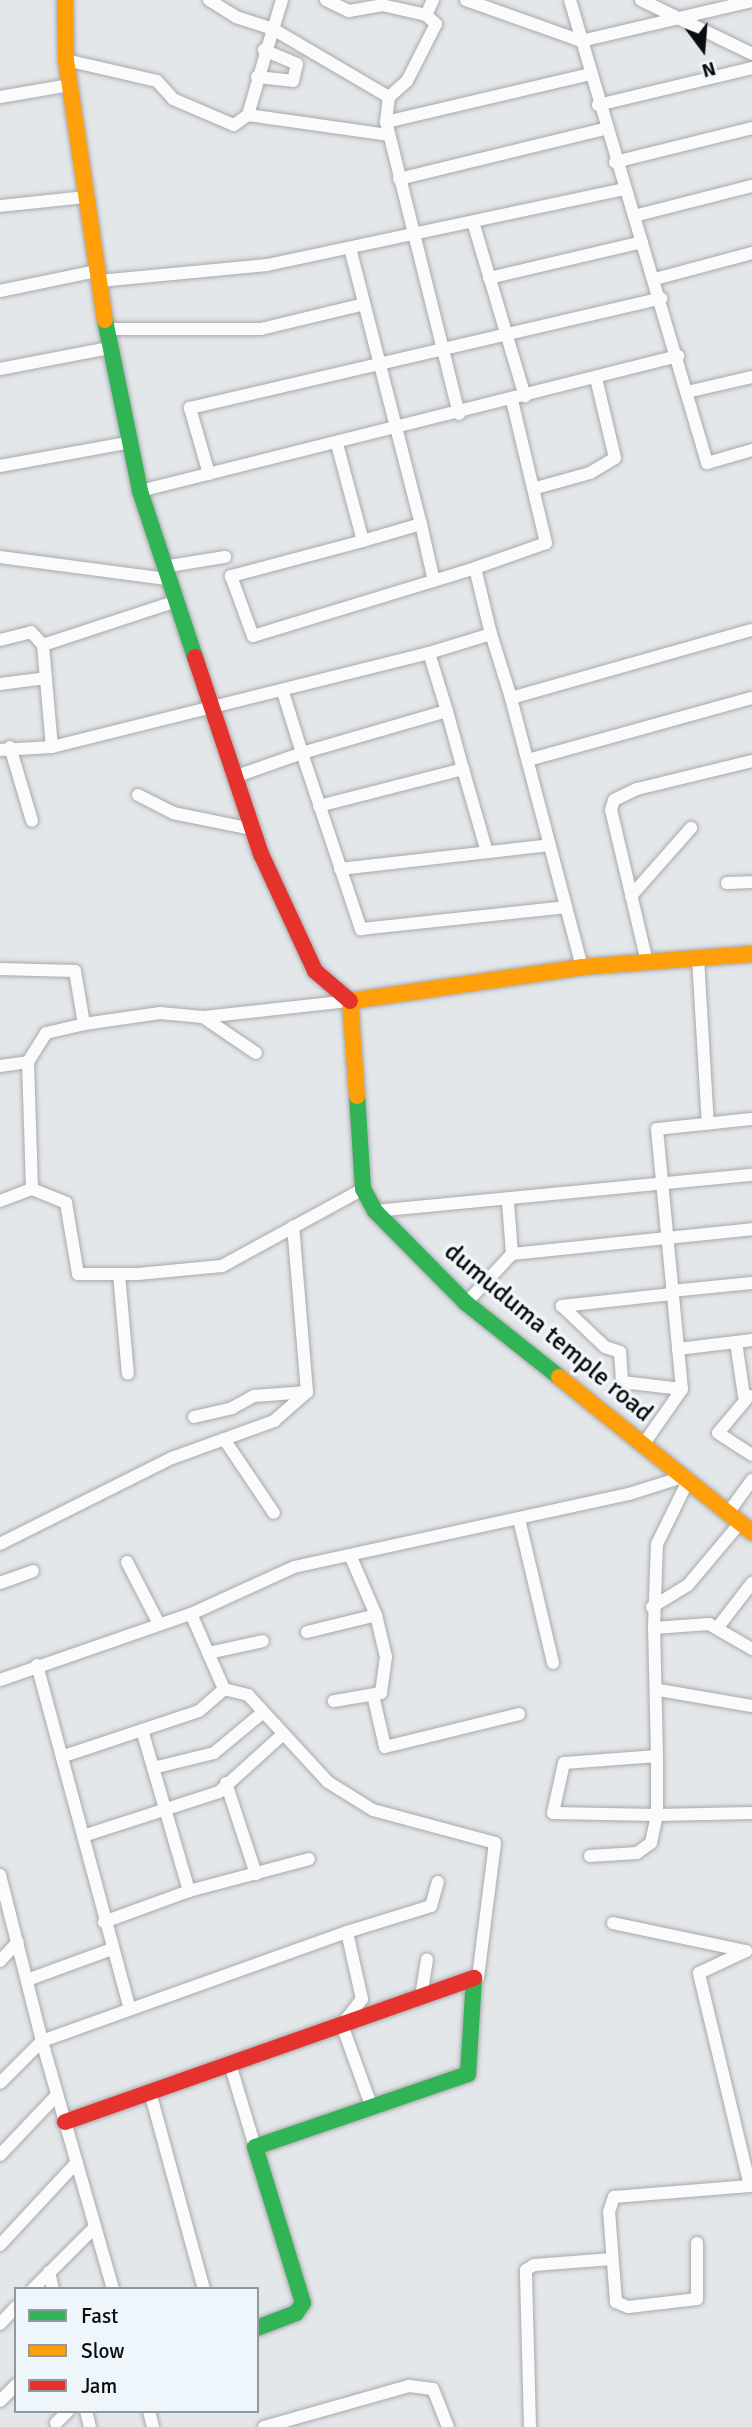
<!DOCTYPE html>
<html>
<head>
<meta charset="utf-8">
<style>
  body { margin:0 }
  #map { position:relative; width:752px; height:2427px; overflow:hidden; background:#e4e7ea; font-family:Signika,sans-serif }
  div>[style] { position:absolute }
  [style*='--x'] { left:calc(var(--x)*1px); top:calc(var(--y)*1px); width:calc(var(--w)*1px); rotate:calc(var(--a)*1deg) }
  .roads { filter:drop-shadow(0 0 2px #a8a9ac) drop-shadow(0 0 2px #a8a9ac) }
  .street>* { height:12px; margin:-6px; padding:0 6px; transform-origin:6px; border-radius:6px; background:#fbfbfc }
  .fast>* { height:16px; margin:-8px; padding:0 8px; transform-origin:8px; border-radius:8px; background:#30b455 }
  .slow>* { height:16px; margin:-8px; padding:0 8px; transform-origin:8px; border-radius:8px; background:#ff9f0a }
  .jam>* { height:16px; margin:-8px; padding:0 8px; transform-origin:8px; border-radius:8px; background:#e5322d }
  span { translate:-50% -50%; white-space:nowrap; text-align:center; line-height:1.15; -webkit-text-stroke:7px #eef5fb; paint-order:stroke }
  .street-label { font-size:26px; color:#0a0c0e }
  .legend { position:absolute; left:14px; top:2287px; width:245px; height:126px; box-sizing:border-box; background:#eef5fb; border:2px solid #93989c; margin:0; padding:9px 12px; list-style:none; font-size:21px; color:#0a0c0e }
  .legend li { display:flex; align-items:center; gap:14px; height:35px }
  .legend b { width:35px; border:2px solid #93989c }
  .north { position:absolute; left:668px; top:14px; width:70px; height:70px; -webkit-text-stroke:5px #eef5fb; paint-order:stroke; rotate:164deg; font-size:19px; font-weight:700; line-height:28px; text-align:center; color:#0a0c0e }
  .north::after { content:''; display:block; margin:auto; width:24px; height:32px; background:#0a0c0e; clip-path:polygon(50% 0,100% 100%,50% 72%,0 100%) }
</style>
</head>
<body>
<div id="map">
  <div class="roads">
    <div class="street">
      <div style="--x:209;--y:0;--w:32;--a:32"></div>
      <div style="--x:236;--y:17;--w:39;--a:18"></div>
      <div style="--x:273;--y:29;--w:90;--a:106.2"></div>
      <div style="--x:248;--y:115;--w:141;--a:8.1"></div>
      <div style="--x:282;--y:0;--w:30;--a:107"></div>
      <div style="--x:273;--y:29;--w:134;--a:30.4"></div>
      <div style="--x:389;--y:97;--w:25;--a:97"></div>
      <div style="--x:326;--y:0;--w:25;--a:26"></div>
      <div style="--x:349;--y:11;--w:34;--a:-10"></div>
      <div style="--x:382;--y:5;--w:45;--a:12.8"></div>
      <div style="--x:466;--y:0;--w:122;--a:19.6"></div>
      <div style="--x:581;--y:41;--w:176;--a:-13.2"></div>
      <div style="--x:570;--y:0;--w:483;--a:73.5"></div>
      <div style="--x:707;--y:463;--w:47;--a:-16.1"></div>
      <div style="--x:641;--y:0;--w:123;--a:25.9"></div>
      <div style="--x:66;--y:60;--w:93;--a:13"></div>
      <div style="--x:157;--y:81;--w:24;--a:48"></div>
      <div style="--x:173;--y:99;--w:66;--a:23.1"></div>
      <div style="--x:234;--y:125;--w:17;--a:-36"></div>
      <div style="--x:257;--y:77;--w:36;--a:6"></div>
      <div style="--x:293;--y:81;--w:17;--a:-77"></div>
      <div style="--x:297;--y:64;--w:36;--a:-157"></div>
      <div style="--x:0;--y:97;--w:71;--a:-9.7"></div>
      <div style="--x:389;--y:97;--w:24;--a:-42"></div>
      <div style="--x:407;--y:81;--w:64;--a:-63"></div>
      <div style="--x:436;--y:24;--w:13;--a:-138"></div>
      <div style="--x:426;--y:15;--w:17;--a:-65"></div>
      <div style="--x:598;--y:105;--w:158;--a:-13.5"></div>
      <div style="--x:615;--y:162;--w:141;--a:-13.9"></div>
      <div style="--x:399;--y:179;--w:211;--a:-13.7"></div>
      <div style="--x:0;--y:206;--w:85;--a:-6"></div>
      <div style="--x:634;--y:216;--w:122;--a:-14.3"></div>
      <div style="--x:473;--y:222;--w:182;--a:73.4"></div>
      <div style="--x:350;--y:248;--w:285;--a:75.6"></div>
      <div style="--x:421;--y:524;--w:60;--a:163.7"></div>
      <div style="--x:489;--y:278;--w:157;--a:-13.2"></div>
      <div style="--x:655;--y:279;--w:100;--a:-15"></div>
      <div style="--x:99;--y:281;--w:169;--a:-5.4"></div>
      <div style="--x:267;--y:265;--w:366;--a:-12"></div>
      <div style="--x:0;--y:291;--w:99;--a:-11.7"></div>
      <div style="--x:106;--y:329;--w:155;--a:0"></div>
      <div style="--x:261;--y:329;--w:106;--a:-13.6"></div>
      <div style="--x:0;--y:369;--w:111;--a:-10.9"></div>
      <div style="--x:687;--y:392;--w:67;--a:-13"></div>
      <div style="--x:459;--y:414;--w:301;--a:-104"></div>
      <div style="--x:386;--y:122;--w:210;--a:-13.2"></div>
      <div style="--x:337;--y:444;--w:100;--a:75"></div>
      <div style="--x:363;--y:541;--w:137;--a:165.1"></div>
      <div style="--x:231;--y:576;--w:64;--a:69.9"></div>
      <div style="--x:253;--y:636;--w:232;--a:-17"></div>
      <div style="--x:475;--y:568;--w:68;--a:76.4"></div>
      <div style="--x:491;--y:634;--w:65;--a:163"></div>
      <div style="--x:0;--y:466;--w:129;--a:-10.3"></div>
      <div style="--x:209;--y:474;--w:69;--a:-106.1"></div>
      <div style="--x:190;--y:408;--w:484;--a:-13.1"></div>
      <div style="--x:536;--y:488;--w:56;--a:-15.5"></div>
      <div style="--x:590;--y:473;--w:29;--a:-31"></div>
      <div style="--x:615;--y:458;--w:82;--a:-103.4"></div>
      <div style="--x:140;--y:491;--w:555;--a:-14.09"></div>
      <div style="--x:421;--y:524;--w:58;--a:77.2"></div>
      <div style="--x:0;--y:557;--w:168;--a:7.5"></div>
      <div style="--x:163;--y:567;--w:63;--a:-9.2"></div>
      <div style="--x:475;--y:568;--w:75;--a:-19.4"></div>
      <div style="--x:546;--y:543;--w:147;--a:-103.4"></div>
      <div style="--x:491;--y:634;--w:67;--a:72.6"></div>
      <div style="--x:0;--y:640;--w:32;--a:-14"></div>
      <div style="--x:31;--y:632;--w:18;--a:47"></div>
      <div style="--x:43;--y:645;--w:138;--a:-18.2"></div>
      <div style="--x:43;--y:645;--w:102;--a:85"></div>
      <div style="--x:52;--y:747;--w:389;--a:-14"></div>
      <div style="--x:429;--y:653;--w:61;--a:72.8"></div>
      <div style="--x:0;--y:684;--w:46;--a:-7.4"></div>
      <div style="--x:283;--y:692;--w:64;--a:72.7"></div>
      <div style="--x:302;--y:753;--w:151;--a:-16.2"></div>
      <div style="--x:447;--y:711;--w:60;--a:74.6"></div>
      <div style="--x:10;--y:747;--w:77;--a:73.4"></div>
      <div style="--x:0;--y:750;--w:52;--a:-3.3"></div>
      <div style="--x:528;--y:760;--w:232;--a:-15.5"></div>
      <div style="--x:234;--y:777;--w:72;--a:-19.4"></div>
      <div style="--x:302;--y:753;--w:186;--a:71.5"></div>
      <div style="--x:361;--y:929;--w:206;--a:-6.1"></div>
      <div style="--x:138;--y:795;--w:39;--a:27"></div>
      <div style="--x:173;--y:813;--w:81;--a:11.4"></div>
      <div style="--x:319;--y:806;--w:149;--a:-14.4"></div>
      <div style="--x:463;--y:769;--w:86;--a:73.9"></div>
      <div style="--x:340;--y:869;--w:211;--a:-6.5"></div>
      <div style="--x:727;--y:883;--w:25;--a:-2"></div>
      <div style="--x:631;--y:896;--w:91;--a:-48.6"></div>
      <div style="--x:698;--y:958;--w:166;--a:86.6"></div>
      <div style="--x:647;--y:962;--w:156;--a:-103.3"></div>
      <div style="--x:611;--y:810;--w:10;--a:-73"></div>
      <div style="--x:614;--y:800;--w:25;--a:-26"></div>
      <div style="--x:637;--y:789;--w:118;--a:-13.7"></div>
      <div style="--x:582;--y:967;--w:278;--a:-104.8"></div>
      <div style="--x:511;--y:698;--w:250;--a:-15.8"></div>
      <div style="--x:0;--y:969;--w:75;--a:1.5"></div>
      <div style="--x:75;--y:971;--w:54;--a:80.4"></div>
      <div style="--x:84;--y:1024;--w:77;--a:-8.2"></div>
      <div style="--x:160;--y:1013;--w:43;--a:5.3"></div>
      <div style="--x:203;--y:1017;--w:64;--a:34.2"></div>
      <div style="--x:204;--y:1017;--w:147;--a:-6.3"></div>
      <div style="--x:0;--y:1066;--w:28;--a:-8"></div>
      <div style="--x:32;--y:1189;--w:127;--a:-91.8"></div>
      <div style="--x:28;--y:1062;--w:34;--a:-58"></div>
      <div style="--x:46;--y:1033;--w:39;--a:-13"></div>
      <div style="--x:0;--y:1201;--w:34;--a:-21"></div>
      <div style="--x:32;--y:1189;--w:37;--a:22"></div>
      <div style="--x:66;--y:1203;--w:72;--a:80.4"></div>
      <div style="--x:78;--y:1274;--w:60;--a:0"></div>
      <div style="--x:138;--y:1274;--w:84;--a:-5.4"></div>
      <div style="--x:222;--y:1266;--w:161;--a:-28.6"></div>
      <div style="--x:375;--y:1211;--w:379;--a:-5.5"></div>
      <div style="--x:512;--y:1254;--w:241;--a:-5.9"></div>
      <div style="--x:119;--y:1274;--w:100;--a:84.9"></div>
      <div style="--x:671;--y:1291;--w:81;--a:-5.6"></div>
      <div style="--x:672;--y:1294;--w:111;--a:173.8"></div>
      <div style="--x:562;--y:1306;--w:59;--a:43.6"></div>
      <div style="--x:605;--y:1347;--w:16;--a:18"></div>
      <div style="--x:620;--y:1352;--w:30;--a:86"></div>
      <div style="--x:622;--y:1382;--w:60;--a:6.7"></div>
      <div style="--x:466;--y:1303;--w:67;--a:-46.8"></div>
      <div style="--x:512;--y:1254;--w:52;--a:-94.4"></div>
      <div style="--x:736;--y:1342;--w:16;--a:-7"></div>
      <div style="--x:678;--y:1349;--w:58;--a:-6.9"></div>
      <div style="--x:736;--y:1342;--w:55;--a:81.6"></div>
      <div style="--x:749;--y:1396;--w:48;--a:130"></div>
      <div style="--x:718;--y:1433;--w:40;--a:32.9"></div>
      <div style="--x:194;--y:1417;--w:39;--a:-13"></div>
      <div style="--x:232;--y:1408;--w:25;--a:-29"></div>
      <div style="--x:254;--y:1396;--w:53;--a:-4.3"></div>
      <div style="--x:307;--y:1392;--w:166;--a:-94.8"></div>
      <div style="--x:224;--y:1439;--w:89;--a:56"></div>
      <div style="--x:643;--y:1445;--w:68;--a:-55.1"></div>
      <div style="--x:682;--y:1389;--w:261;--a:-95.5"></div>
      <div style="--x:657;--y:1129;--w:96;--a:-6"></div>
      <div style="--x:728;--y:1513;--w:41;--a:-54"></div>
      <div style="--x:519;--y:1519;--w:148;--a:76.7"></div>
      <div style="--x:0;--y:1544;--w:192;--a:-26.6"></div>
      <div style="--x:172;--y:1458;--w:109;--a:-19.9"></div>
      <div style="--x:274;--y:1421;--w:44;--a:-41.3"></div>
      <div style="--x:350;--y:1555;--w:65;--a:66.6"></div>
      <div style="--x:127;--y:1562;--w:70;--a:62.7"></div>
      <div style="--x:0;--y:1583;--w:35;--a:-20"></div>
      <div style="--x:652;--y:1607;--w:42;--a:-31.4"></div>
      <div style="--x:688;--y:1585;--w:81;--a:-50"></div>
      <div style="--x:718;--y:1627;--w:56;--a:-52.3"></div>
      <div style="--x:654;--y:1628;--w:84;--a:-88"></div>
      <div style="--x:657;--y:1544;--w:70;--a:-63.8"></div>
      <div style="--x:307;--y:1632;--w:71;--a:-13.8"></div>
      <div style="--x:376;--y:1615;--w:43;--a:76.6"></div>
      <div style="--x:386;--y:1657;--w:36;--a:98"></div>
      <div style="--x:381;--y:1693;--w:48;--a:170.3"></div>
      <div style="--x:208;--y:1653;--w:56;--a:-12.3"></div>
      <div style="--x:37;--y:1665;--w:356;--a:74.9"></div>
      <div style="--x:0;--y:1680;--w:202;--a:-19.1"></div>
      <div style="--x:191;--y:1614;--w:113;--a:-24.5"></div>
      <div style="--x:294;--y:1567;--w:343;--a:-12.3"></div>
      <div style="--x:629;--y:1494;--w:57;--a:-17.5"></div>
      <div style="--x:224;--y:1689;--w:25;--a:14"></div>
      <div style="--x:248;--y:1695;--w:118;--a:47.4"></div>
      <div style="--x:328;--y:1782;--w:53;--a:31.9"></div>
      <div style="--x:373;--y:1810;--w:126;--a:15.1"></div>
      <div style="--x:495;--y:1843;--w:135;--a:97.2"></div>
      <div style="--x:659;--y:1690;--w:94;--a:9.8"></div>
      <div style="--x:373;--y:1695;--w:53;--a:77"></div>
      <div style="--x:385;--y:1747;--w:138;--a:-13.8"></div>
      <div style="--x:142;--y:1730;--w:168;--a:73.7"></div>
      <div style="--x:64;--y:1756;--w:142;--a:-18.4"></div>
      <div style="--x:199;--y:1711;--w:33;--a:-41"></div>
      <div style="--x:224;--y:1689;--w:82;--a:-113.7"></div>
      <div style="--x:657;--y:1756;--w:128;--a:-91.3"></div>
      <div style="--x:654;--y:1628;--w:55;--a:-4.2"></div>
      <div style="--x:709;--y:1624;--w:50;--a:30.2"></div>
      <div style="--x:153;--y:1768;--w:63;--a:-13.8"></div>
      <div style="--x:214;--y:1753;--w:62;--a:-39.8"></div>
      <div style="--x:226;--y:1783;--w:96;--a:71.8"></div>
      <div style="--x:83;--y:1836;--w:143;--a:-17.9"></div>
      <div style="--x:219;--y:1792;--w:85;--a:-42.1"></div>
      <div style="--x:590;--y:1856;--w:47;--a:-3.7"></div>
      <div style="--x:637;--y:1853;--w:17;--a:-36"></div>
      <div style="--x:651;--y:1843;--w:29;--a:-78"></div>
      <div style="--x:657;--y:1815;--w:59;--a:-90"></div>
      <div style="--x:657;--y:1756;--w:93;--a:175.7"></div>
      <div style="--x:564;--y:1763;--w:51;--a:102.4"></div>
      <div style="--x:553;--y:1813;--w:104;--a:1.1"></div>
      <div style="--x:657;--y:1815;--w:95;--a:-1.2"></div>
      <div style="--x:0;--y:1875;--w:171;--a:75.8"></div>
      <div style="--x:42;--y:2041;--w:59;--a:135"></div>
      <div style="--x:104;--y:1922;--w:90;--a:-20"></div>
      <div style="--x:189;--y:1891;--w:124;--a:-14.9"></div>
      <div style="--x:613;--y:1923;--w:136;--a:11.9"></div>
      <div style="--x:347;--y:1932;--w:88;--a:-17.2"></div>
      <div style="--x:431;--y:1906;--w:25;--a:-74"></div>
      <div style="--x:0;--y:1961;--w:26;--a:-47"></div>
      <div style="--x:27;--y:1980;--w:90;--a:-20"></div>
      <div style="--x:421;--y:1997;--w:38;--a:-81"></div>
      <div style="--x:230;--y:2064;--w:87;--a:73.2"></div>
      <div style="--x:150;--y:2092;--w:204;--a:74.7"></div>
      <div style="--x:0;--y:2155;--w:83;--a:-46.5"></div>
      <div style="--x:697;--y:2243;--w:56;--a:90"></div>
      <div style="--x:697;--y:2299;--w:69;--a:173.4"></div>
      <div style="--x:628;--y:2307;--w:13;--a:-157"></div>
      <div style="--x:616;--y:2302;--w:90;--a:-94.4"></div>
      <div style="--x:609;--y:2212;--w:16;--a:-72"></div>
      <div style="--x:614;--y:2197;--w:136;--a:-4.6"></div>
      <div style="--x:750;--y:2186;--w:219;--a:-103.5"></div>
      <div style="--x:699;--y:1973;--w:52;--a:-25.1"></div>
      <div style="--x:0;--y:2245;--w:113;--a:-47.1"></div>
      <div style="--x:49;--y:2272;--w:17;--a:77"></div>
      <div style="--x:33;--y:2289;--w:88;--a:-45"></div>
      <div style="--x:113;--y:2289;--w:258;--a:-106"></div>
      <div style="--x:42;--y:2041;--w:324;--a:-19.7"></div>
      <div style="--x:347;--y:1932;--w:69;--a:77.4"></div>
      <div style="--x:362;--y:1999;--w:33;--a:128"></div>
      <div style="--x:342;--y:2025;--w:88;--a:70.1"></div>
      <div style="--x:0;--y:2324;--w:23;--a:-47"></div>
      <div style="--x:0;--y:2401;--w:23;--a:-45"></div>
      <div style="--x:86;--y:2411;--w:16;--a:76"></div>
      <div style="--x:149;--y:2411;--w:16;--a:76"></div>
      <div style="--x:56;--y:2423;--w:17;--a:-45"></div>
      <div style="--x:264;--y:2427;--w:151;--a:-15.8"></div>
      <div style="--x:409;--y:2386;--w:24;--a:7"></div>
      <div style="--x:433;--y:2389;--w:41;--a:68.5"></div>
      <div style="--x:530;--y:2427;--w:157;--a:-91.5"></div>
      <div style="--x:526;--y:2270;--w:9;--a:-32"></div>
      <div style="--x:534;--y:2265;--w:78;--a:-4.4"></div>
    </div>
    <div class="fast">
      <div style="--x:105;--y:320;--w:175;--a:78.4"></div>
      <div style="--x:140;--y:491;--w:175;--a:71.7"></div>
      <div style="--x:357;--y:1096;--w:93;--a:86.3"></div>
      <div style="--x:363;--y:1189;--w:25;--a:61"></div>
      <div style="--x:375;--y:1211;--w:129;--a:45.3"></div>
      <div style="--x:466;--y:1303;--w:119;--a:38.5"></div>
      <div style="--x:257;--y:2328;--w:42;--a:-21"></div>
      <div style="--x:296;--y:2313;--w:12;--a:-55"></div>
      <div style="--x:303;--y:2303;--w:163;--a:-107.1"></div>
      <div style="--x:255;--y:2147;--w:225;--a:-18.9"></div>
      <div style="--x:468;--y:2074;--w:96;--a:-86.4"></div>
    </div>
    <div class="slow">
      <div style="--x:65;--y:0;--w:60;--a:89"></div>
      <div style="--x:66;--y:60;--w:263;--a:81.5"></div>
      <div style="--x:357;--y:1096;--w:95;--a:-94.2"></div>
      <div style="--x:350;--y:1001;--w:234;--a:-8.3"></div>
      <div style="--x:582;--y:967;--w:170;--a:-4.4"></div>
      <div style="--x:559;--y:1377;--w:248;--a:38.8"></div>
    </div>
    <div class="jam">
      <div style="--x:195;--y:657;--w:208;--a:71.5"></div>
      <div style="--x:261;--y:854;--w:129;--a:65.2"></div>
      <div style="--x:315;--y:971;--w:46;--a:40.6"></div>
      <div style="--x:65;--y:2122;--w:434;--a:-19.4"></div>
    </div>
  </div>
  <div class="street-label">
    <span style="left:548px;top:1333px;rotate:40deg">dumuduma temple road</span>
  </div>
  <ul class="legend">
  <li><b style="height:9px;background:#30b455"></b>Fast</li>
  <li><b style="height:9px;background:#ff9f0a"></b>Slow</li>
  <li><b style="height:9px;background:#e5322d"></b>Jam</li>
  </ul>
  <div class="north">N</div>
</div>
</body>
</html>
